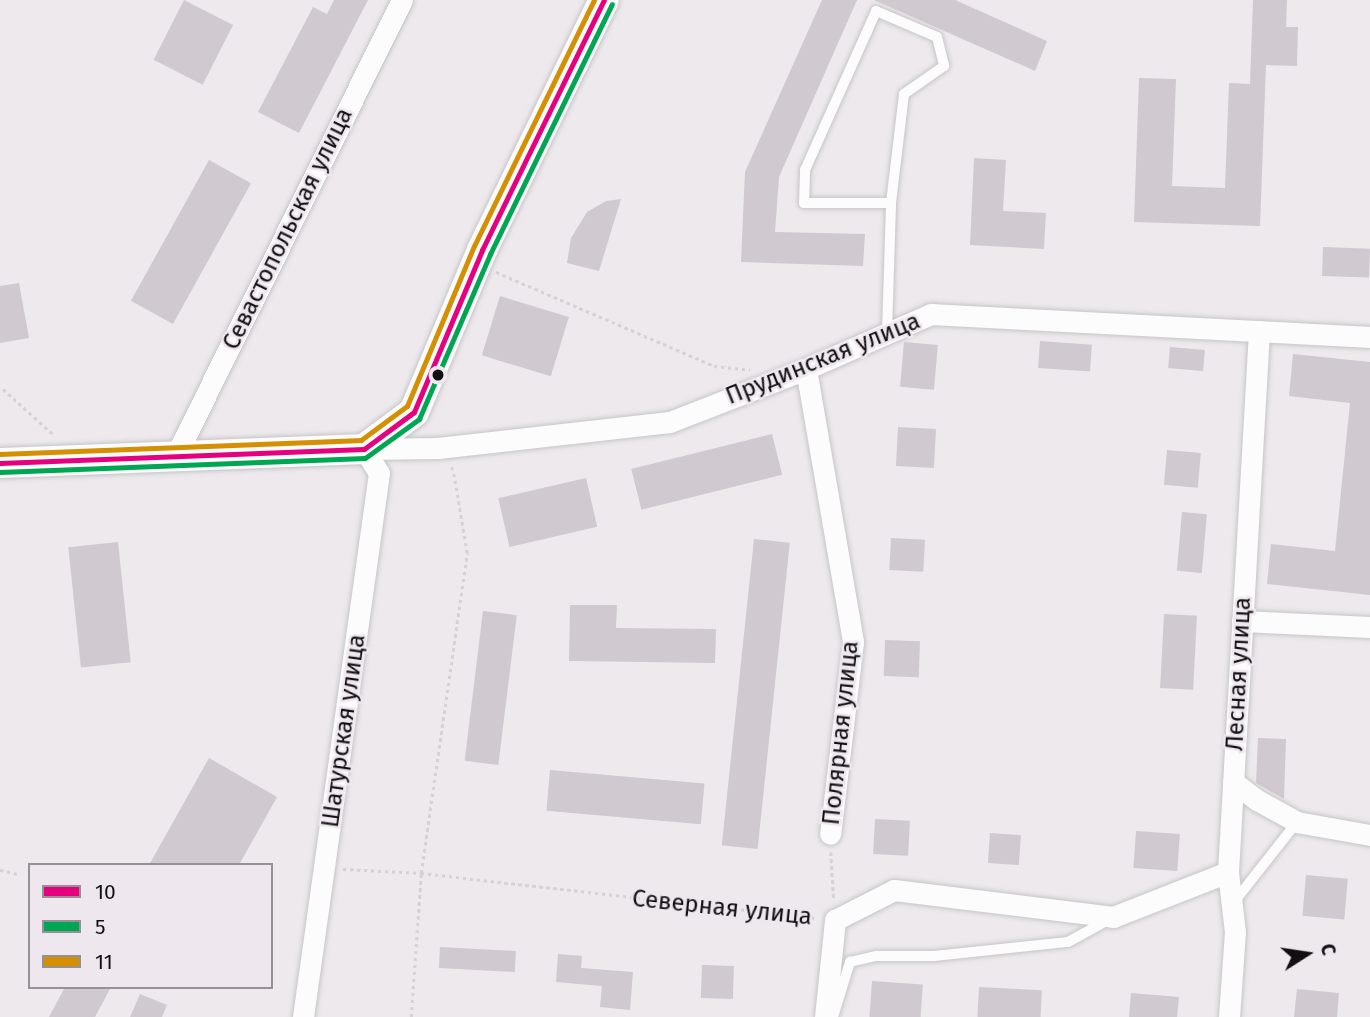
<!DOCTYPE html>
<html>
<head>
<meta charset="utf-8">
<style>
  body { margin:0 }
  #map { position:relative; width:1370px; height:1017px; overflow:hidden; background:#ede9ed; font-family:"Fira Sans",sans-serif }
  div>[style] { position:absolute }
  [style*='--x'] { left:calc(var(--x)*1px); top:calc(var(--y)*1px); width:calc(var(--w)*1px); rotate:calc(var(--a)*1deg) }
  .building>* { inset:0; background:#d0c9d0; transform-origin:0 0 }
  .path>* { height:2.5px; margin-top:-1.25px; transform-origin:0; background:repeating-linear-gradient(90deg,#d4d3d4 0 3.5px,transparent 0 7px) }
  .roads { filter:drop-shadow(0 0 2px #c7c5c7) drop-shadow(0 0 2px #c7c5c7) }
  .lane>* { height:10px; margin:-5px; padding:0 5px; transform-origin:5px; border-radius:5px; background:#fcfcfc }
  .street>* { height:21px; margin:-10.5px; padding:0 10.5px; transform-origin:10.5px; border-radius:10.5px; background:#fcfcfc }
  .secondary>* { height:30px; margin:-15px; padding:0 15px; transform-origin:15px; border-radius:15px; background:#fcfcfc }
  .bus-1>* { height:5px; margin:-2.5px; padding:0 2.5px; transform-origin:2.5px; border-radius:2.5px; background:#e5007d }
  .bus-2>* { height:5px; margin:-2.5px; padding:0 2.5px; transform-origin:2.5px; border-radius:2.5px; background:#00a651 }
  .bus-3>* { height:5px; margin:-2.5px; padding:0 2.5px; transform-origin:2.5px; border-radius:2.5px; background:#d48f03 }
  .dots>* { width:19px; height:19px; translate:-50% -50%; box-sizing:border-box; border:4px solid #eee8ee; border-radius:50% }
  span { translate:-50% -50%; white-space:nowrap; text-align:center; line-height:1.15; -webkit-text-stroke:5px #eee8ee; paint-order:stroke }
  .street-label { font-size:24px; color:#110f11 }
  .legend { position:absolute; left:28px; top:863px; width:245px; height:126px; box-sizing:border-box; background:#eee8ee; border:2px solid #969196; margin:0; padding:9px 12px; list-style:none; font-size:21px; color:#110f11 }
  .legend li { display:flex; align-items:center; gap:14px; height:35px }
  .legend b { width:35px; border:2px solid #969196 }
  .north { position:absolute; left:1272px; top:919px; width:70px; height:70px; -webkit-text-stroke:5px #eee8ee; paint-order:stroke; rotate:78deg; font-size:19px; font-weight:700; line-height:28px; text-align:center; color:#110f11 }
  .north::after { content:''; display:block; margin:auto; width:24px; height:32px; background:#110f11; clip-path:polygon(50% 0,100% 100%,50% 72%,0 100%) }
</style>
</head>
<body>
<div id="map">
  <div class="building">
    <div style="left:184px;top:0;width:55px;height:67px;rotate:27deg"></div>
    <div style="clip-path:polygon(334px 0,368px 0,299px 133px,258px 112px,313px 7px,327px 14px)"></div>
    <div style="clip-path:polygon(822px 0,857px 0,779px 177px,775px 232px,865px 234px,863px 266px,741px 262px,745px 172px)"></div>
    <div style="clip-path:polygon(874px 0,955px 0,1047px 41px,1035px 71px)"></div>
    <div style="clip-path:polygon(1253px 0,1287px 0,1286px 27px,1298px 27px,1297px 66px,1266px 65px,1260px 226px,1134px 222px,1139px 78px,1176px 79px,1172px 186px,1225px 188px,1229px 83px,1250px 84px)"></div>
    <div style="clip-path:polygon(974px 158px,1006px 160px,1003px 211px,1046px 213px,1044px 249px,970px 245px)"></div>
    <div style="left:209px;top:160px;width:48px;height:161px;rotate:29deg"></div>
    <div style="clip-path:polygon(621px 199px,599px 271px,567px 263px,571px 238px,587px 212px,606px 201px)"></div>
    <div style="left:1323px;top:247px;width:47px;height:29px;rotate:2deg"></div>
    <div style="clip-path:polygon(19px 283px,29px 338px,0 343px,0 286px)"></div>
    <div style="left:500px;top:296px;width:72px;height:62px;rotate:17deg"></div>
    <div style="left:1040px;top:341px;width:52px;height:27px;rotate:4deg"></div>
    <div style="left:904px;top:342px;width:34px;height:45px;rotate:5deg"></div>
    <div style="left:1170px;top:347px;width:35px;height:21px;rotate:5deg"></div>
    <div style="clip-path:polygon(1293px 354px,1370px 362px,1370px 595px,1267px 584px,1271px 544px,1335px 551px,1350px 403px,1289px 396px)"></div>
    <div style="left:898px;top:427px;width:38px;height:39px;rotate:3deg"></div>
    <div style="left:772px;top:434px;width:42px;height:145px;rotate:76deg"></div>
    <div style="left:1167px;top:450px;width:34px;height:35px;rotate:5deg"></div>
    <div style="left:586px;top:478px;width:50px;height:90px;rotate:77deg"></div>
    <div style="left:1182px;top:512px;width:25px;height:59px;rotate:5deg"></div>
    <div style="left:891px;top:538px;width:34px;height:32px;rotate:3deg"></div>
    <div style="left:754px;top:539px;width:36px;height:308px;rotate:6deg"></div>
    <div style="left:118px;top:542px;width:121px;height:50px;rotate:84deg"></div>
    <div style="clip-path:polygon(570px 605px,617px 605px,616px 628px,716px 629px,715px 663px,569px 661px)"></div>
    <div style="left:483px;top:611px;width:34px;height:151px;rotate:7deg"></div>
    <div style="left:1164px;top:614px;width:33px;height:74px;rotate:3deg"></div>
    <div style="left:885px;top:640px;width:35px;height:36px;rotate:2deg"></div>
    <div style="clip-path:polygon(1258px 738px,1286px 739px,1284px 799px,1256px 783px)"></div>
    <div style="clip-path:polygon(209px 758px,277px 797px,239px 865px,149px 865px)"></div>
    <div style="left:550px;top:770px;width:155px;height:41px;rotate:5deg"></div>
    <div style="left:875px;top:819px;width:35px;height:35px;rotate:3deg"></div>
    <div style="left:1136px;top:831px;width:44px;height:37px;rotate:4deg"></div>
    <div style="left:990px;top:833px;width:31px;height:30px;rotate:4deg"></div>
    <div style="left:1306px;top:875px;width:42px;height:41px;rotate:5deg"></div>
    <div style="left:440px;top:947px;width:76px;height:21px;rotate:3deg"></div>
    <div style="clip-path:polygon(558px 954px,582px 956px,581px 968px,633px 972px,630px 1010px,600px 1007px,602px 986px,556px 982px)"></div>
    <div style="left:702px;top:965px;width:32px;height:33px;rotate:2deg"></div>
    <div style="left:872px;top:981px;width:51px;height:36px;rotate:4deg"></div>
    <div style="clip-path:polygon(65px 987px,111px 987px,95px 1017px,49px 1017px)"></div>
    <div style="left:979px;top:987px;width:63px;height:30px;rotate:3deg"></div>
    <div style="clip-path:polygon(1297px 989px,1339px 993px,1337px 1017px,1294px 1017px)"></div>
    <div style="clip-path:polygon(1131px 993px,1179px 997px,1177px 1017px,1129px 1017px)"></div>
    <div style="clip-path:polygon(140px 994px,167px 1005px,162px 1017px,130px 1017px)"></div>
  </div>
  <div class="path">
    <div style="--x:496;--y:272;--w:237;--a:23.3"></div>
    <div style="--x:714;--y:366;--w:36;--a:6"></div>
    <div style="--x:3;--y:389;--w:70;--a:42.1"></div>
    <div style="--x:831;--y:852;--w:49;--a:86.5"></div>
    <div style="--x:343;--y:869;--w:78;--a:2.9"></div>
    <div style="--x:421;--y:873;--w:398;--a:6.5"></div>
    <div style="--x:0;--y:870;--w:19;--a:12"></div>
    <div style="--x:411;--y:1017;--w:144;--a:-86"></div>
    <div style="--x:421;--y:873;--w:323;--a:-81.8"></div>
    <div style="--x:467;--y:553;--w:84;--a:-99.6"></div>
    <div style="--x:453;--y:470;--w:6;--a:-129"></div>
  </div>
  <div class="roads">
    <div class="lane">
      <div style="--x:887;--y:332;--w:129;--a:-88.2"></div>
      <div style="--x:891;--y:203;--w:87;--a:180"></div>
      <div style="--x:804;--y:203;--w:33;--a:-88"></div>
      <div style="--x:805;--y:170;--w:174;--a:-65.9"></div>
      <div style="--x:876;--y:11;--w:66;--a:23.1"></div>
      <div style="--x:937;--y:37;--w:30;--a:76"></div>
      <div style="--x:944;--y:66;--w:49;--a:145"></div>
      <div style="--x:904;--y:94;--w:110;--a:96.8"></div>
      <div style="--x:1234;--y:902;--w:102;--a:-51.8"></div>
      <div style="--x:833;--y:1017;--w:58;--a:-72.8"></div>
      <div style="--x:850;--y:962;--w:28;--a:-13"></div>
      <div style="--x:877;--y:956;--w:57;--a:0"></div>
      <div style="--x:934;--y:956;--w:135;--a:-6"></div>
      <div style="--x:1068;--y:942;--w:46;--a:-28.8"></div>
    </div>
    <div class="street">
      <div style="--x:806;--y:369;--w:277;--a:80.2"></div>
      <div style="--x:853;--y:642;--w:193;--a:96.8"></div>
      <div style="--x:364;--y:449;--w:74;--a:-0.8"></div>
      <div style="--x:438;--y:448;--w:233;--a:-6.4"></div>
      <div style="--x:670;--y:422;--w:146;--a:-21.3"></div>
      <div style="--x:806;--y:369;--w:137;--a:-23.7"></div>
      <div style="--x:931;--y:314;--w:440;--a:3"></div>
      <div style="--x:175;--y:457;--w:510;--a:-63.59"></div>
      <div style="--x:1242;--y:621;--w:128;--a:2.7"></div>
      <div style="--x:1233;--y:782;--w:30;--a:37"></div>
      <div style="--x:1257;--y:800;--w:46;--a:28.8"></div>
      <div style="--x:1297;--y:822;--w:74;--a:10.1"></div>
      <div style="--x:303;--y:1017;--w:549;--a:-82.05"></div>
      <div style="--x:379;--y:473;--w:28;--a:-122"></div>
      <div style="--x:825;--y:1017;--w:98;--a:-84.1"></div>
      <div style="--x:835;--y:920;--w:66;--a:-27"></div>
      <div style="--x:894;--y:890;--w:221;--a:7"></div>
      <div style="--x:1113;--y:917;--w:123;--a:-21.4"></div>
      <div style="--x:1229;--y:1017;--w:85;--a:-86"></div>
      <div style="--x:1235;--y:932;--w:60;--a:-96.7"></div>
      <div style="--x:1228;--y:872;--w:542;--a:-86.72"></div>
    </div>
    <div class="secondary">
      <div style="--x:0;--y:463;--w:364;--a:-2.2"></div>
      <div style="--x:364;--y:449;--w:62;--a:-36.5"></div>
      <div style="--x:414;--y:412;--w:176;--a:-67.2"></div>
      <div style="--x:482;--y:250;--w:278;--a:-64"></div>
    </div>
  </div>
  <div class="bus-1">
    <div style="--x:0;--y:463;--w:364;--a:-2.2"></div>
    <div style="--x:364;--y:449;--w:62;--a:-36.5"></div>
    <div style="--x:414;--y:412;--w:176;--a:-67.2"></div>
    <div style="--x:482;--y:250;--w:278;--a:-64"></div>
  </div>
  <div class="bus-2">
    <div style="--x:0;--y:472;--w:365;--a:-2.2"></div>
    <div style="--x:365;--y:458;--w:67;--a:-35.8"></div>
    <div style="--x:419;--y:419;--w:180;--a:-66.7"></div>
    <div style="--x:490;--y:254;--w:278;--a:-64"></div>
  </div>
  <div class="bus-3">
    <div style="--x:0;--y:454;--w:361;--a:-2.2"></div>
    <div style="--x:361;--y:440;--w:57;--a:-36.5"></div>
    <div style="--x:407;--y:406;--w:173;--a:-67.3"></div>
    <div style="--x:474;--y:246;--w:274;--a:-64"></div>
  </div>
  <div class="dots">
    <div style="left:438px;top:375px;background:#110f11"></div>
  </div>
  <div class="street-label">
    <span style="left:288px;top:229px;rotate:-64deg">Севастопольская улица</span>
    <span style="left:823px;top:359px;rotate:-22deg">Прудинская улица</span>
    <span style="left:1239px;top:674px;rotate:-87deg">Лесная улица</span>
    <span style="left:344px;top:731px;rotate:-82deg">Шатурская улица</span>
    <span style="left:841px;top:733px;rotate:-84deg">Полярная улица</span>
    <span style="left:722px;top:908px;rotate:6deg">Северная улица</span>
  </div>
  <ul class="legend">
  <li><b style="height:9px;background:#e5007d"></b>10</li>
  <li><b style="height:9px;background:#00a651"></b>5</li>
  <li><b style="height:9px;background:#d48f03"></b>11</li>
  </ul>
  <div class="north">С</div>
</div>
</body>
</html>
